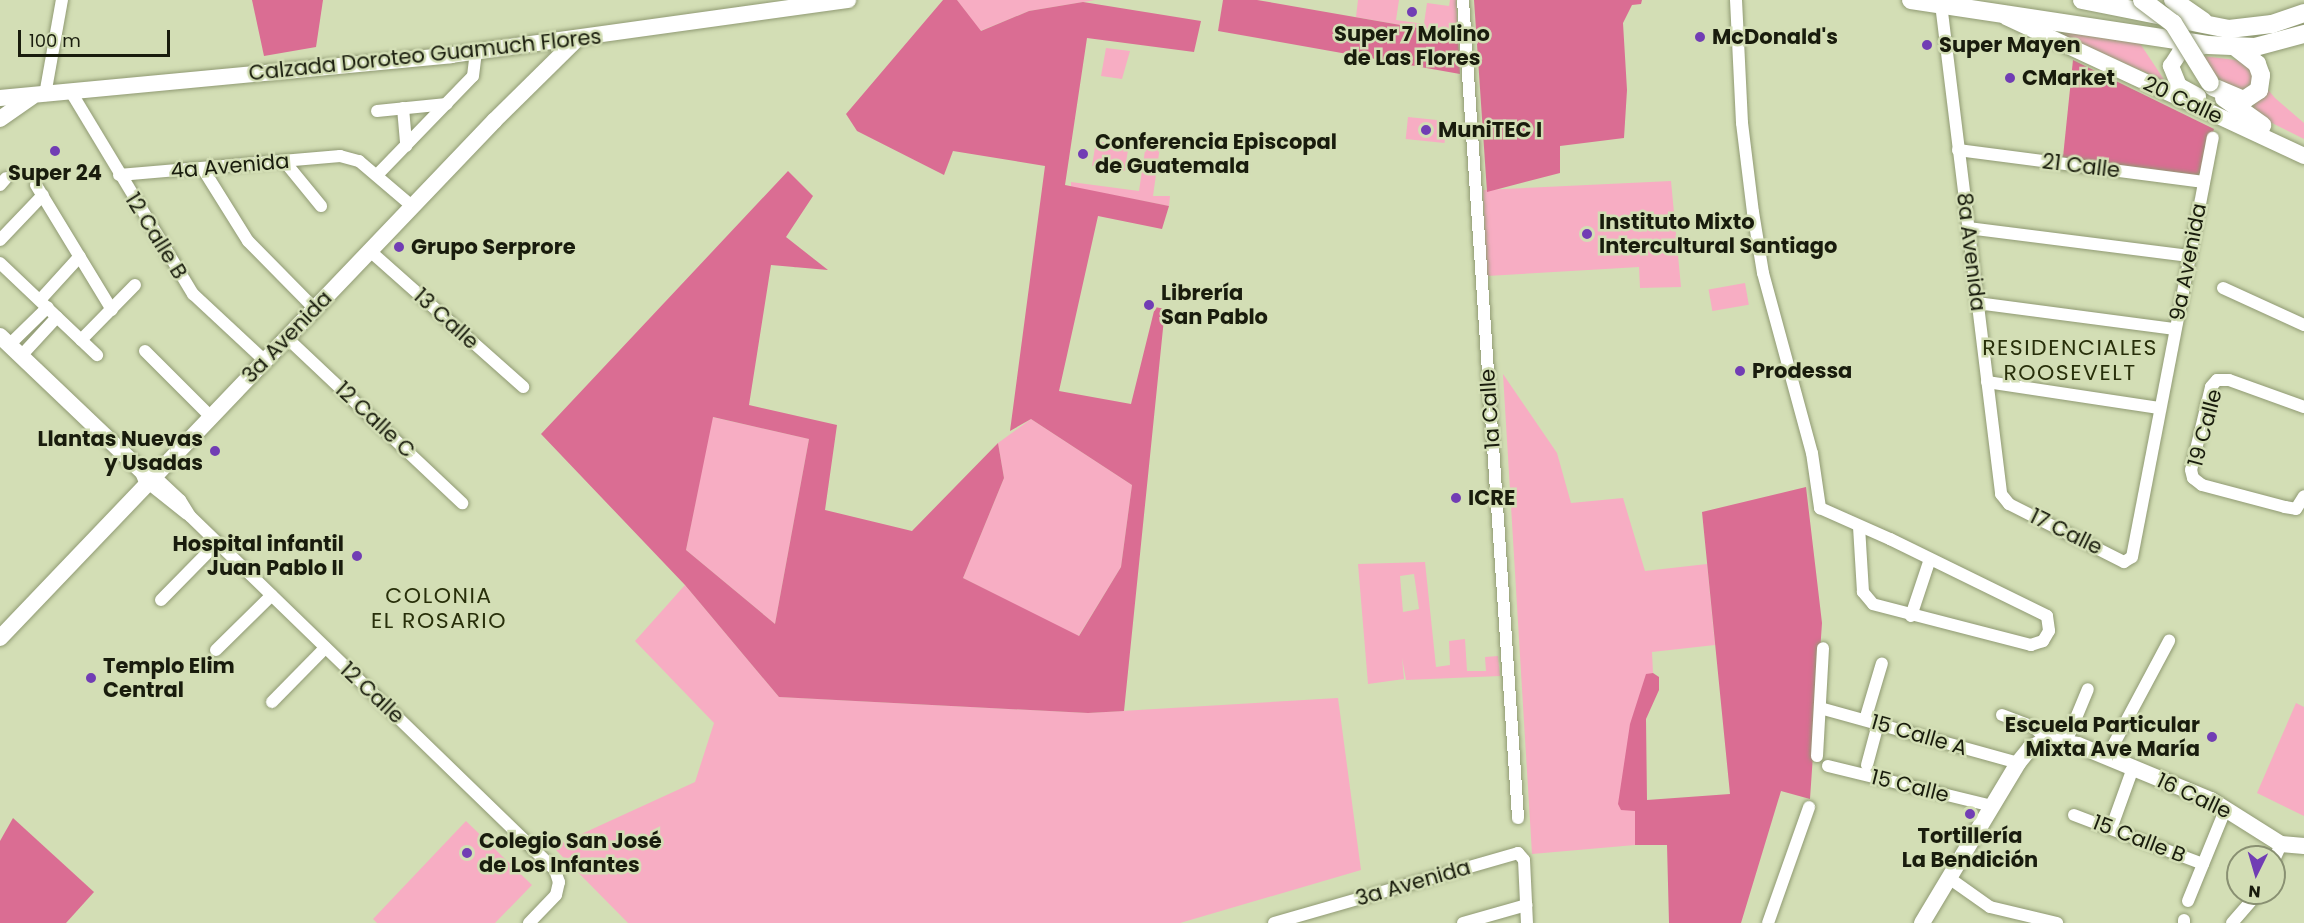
<!DOCTYPE html>
<html>
<head>
<meta charset="utf-8">
<style>
  body { margin:0 }
  #map { position:relative; width:2304px; height:923px; overflow:hidden; background:#d3deb5; font-family:Poppins,sans-serif }
  div>[style] { position:absolute }
  [style*='--x'] { left:calc(var(--x)*1px); top:calc(var(--y)*1px); width:calc(var(--w)*1px); rotate:calc(var(--a)*1deg) }
  .green>* { inset:0; background:#f7adc3; transform-origin:0 0 }
  .forest>* { inset:0; background:#da6d93 }
  .roads { filter:drop-shadow(0 0 2px #909a73) drop-shadow(0 0 2px #909a73) }
  .minor>* { height:12px; margin:-6px; padding:0 6px; transform-origin:6px; border-radius:6px; background:#fff }
  .major>* { height:16px; margin:-8px; padding:0 8px; transform-origin:8px; border-radius:8px; background:#fff }
  .highway>* { height:18px; margin:-9px; padding:0 9px; transform-origin:9px; border-radius:9px; background:#fff }
  .bridges { filter:drop-shadow(0 0 2px #909a73) drop-shadow(0 0 2px #909a73) }
  .highway-bridge>* { height:18px; margin:-9px; padding:0 9px; transform-origin:9px; border-radius:9px; background:#fff }
  .dots>* { width:16px; height:16px; translate:-50% -50%; box-sizing:border-box; border:3px solid #d3deb5; border-radius:50% }
  span { translate:-50% -50%; white-space:nowrap; text-align:center; line-height:1.15; -webkit-text-stroke:5px #d3deb5; paint-order:stroke }
  .poi-label { font-size:21px; color:#191c0d; font-weight:700 }
  .left { translate:0 -50%; text-align:left }
  .right { translate:-100% -50%; text-align:right }
  .street-label { font-size:21px; color:#191c0d }
  .neighbourhood-label { font-size:22px; color:#282f0a; letter-spacing:1.5px }
  .north { position:absolute; left:2226px; top:845px; width:60px; height:60px; box-sizing:border-box; background:#d3deb5; border:2px solid #899072; border-radius:50%; rotate:185deg; font-size:16px; font-weight:700; line-height:24px; text-align:center; color:#191c0d }
  .north::after { content:''; display:block; margin:auto; width:21px; height:27px; background:#713db4; clip-path:polygon(50% 0,100% 100%,50% 72%,0 100%) }
  .scale { position:absolute; left:18px; top:30px; width:152px; height:27px; box-sizing:border-box; border:3px solid #191c0d; border-top:0; padding-left:8px; font-size:18px; line-height:21px; white-space:nowrap; color:#191c0d; -webkit-text-stroke:4px #d3deb5; paint-order:stroke }
</style>
</head>
<body>
<div id="map">
  <div class="green">
    <div style="clip-path:polygon(957px 0,1095px 0,1029px 11px,980px 31px)"></div>
    <div style="clip-path:polygon(1358px 0,1399px 0,1396px 20px,1424px 24px,1427px 3px,1449px 6px,1450px 0,1456px 0,1458px 35px,1356px 17px)"></div>
    <div style="clip-path:polygon(2047px 29px,2139px 42px,2165px 81px)"></div>
    <div style="clip-path:polygon(1106px 48px,1130px 51px,1122px 79px,1101px 76px)"></div>
    <div style="clip-path:polygon(2203px 56px,2244px 61px,2275px 98px,2304px 123px,2304px 139px,2264px 119px,2217px 81px)"></div>
    <div style="left:1408px;top:117px;width:39px;height:22px;rotate:6deg"></div>
    <div style="clip-path:polygon(1147px 137px,1161px 139px,1153px 196px,1170px 196px,1169px 206px,1071px 187px,1071px 182px,1139px 191px)"></div>
    <div style="left:1096px;top:141px;width:33px;height:25px;rotate:9deg"></div>
    <div style="clip-path:polygon(1671px 181px,1681px 287px,1640px 288px,1639px 267px,1487px 276px,1483px 190px)"></div>
    <div style="left:1745px;top:283px;width:22px;height:37px;rotate:80deg"></div>
    <div style="clip-path:polygon(1503px 374px,1557px 453px,1571px 503px,1623px 498px,1645px 571px,1707px 564px,1715px 645px,1652px 652px,1653px 673px,1646px 675px,1635px 845px,1532px 854px)"></div>
    <div style="clip-path:polygon(712px 417px,809px 439px,775px 624px,686px 550px)"></div>
    <div style="clip-path:polygon(1031px 419px,1132px 485px,1121px 567px,1078px 637px,963px 578px,1004px 478px,998px 443px)"></div>
    <div style="clip-path:polygon(evenodd,1425px 562px,1436px 667px,1450px 665px,1449px 641px,1465px 639px,1467px 671px,1486px 671px,1485px 657px,1498px 656px,1500px 676px,1406px 680px,1402px 658px,1404px 679px,1368px 684px,1358px 564px,1425px 562px,1414px 574px,1419px 609px,1403px 612px,1400px 576px,1414px 574px)"></div>
    <div style="clip-path:polygon(685px 585px,779px 697px,1088px 713px,1338px 698px,1361px 870px,1180px 923px,628px 923px,553px 847px,695px 782px,714px 723px,635px 641px)"></div>
    <div style="clip-path:polygon(2296px 703px,2304px 707px,2304px 816px,2257px 793px)"></div>
    <div style="clip-path:polygon(466px 821px,532px 885px,495px 923px,377px 923px,373px 919px)"></div>
  </div>
  <div class="forest">
    <div style="clip-path:polygon(252px 0,323px 0,316px 47px,264px 56px)"></div>
    <div style="clip-path:polygon(evenodd,943px 0,957px 0,981px 31px,1029px 11px,1083px 2px,1201px 21px,1194px 52px,1087px 38px,1065px 185px,1169px 206px,1162px 229px,1098px 216px,1059px 391px,1131px 404px,1155px 307px,1165px 309px,1124px 711px,1088px 713px,779px 697px,685px 585px,541px 434px,788px 171px,813px 196px,786px 237px,828px 270px,771px 265px,749px 405px,837px 425px,825px 510px,912px 531px,998px 443px,1004px 478px,963px 578px,1079px 636px,1121px 567px,1132px 485px,1031px 419px,1010px 431px,1045px 166px,953px 151px,944px 175px,857px 131px,846px 114px,943px 0,713px 417px,809px 439px,775px 624px,686px 550px,713px 417px)"></div>
    <div style="clip-path:polygon(1223px 0,1257px 0,1458px 35px,1460px 74px,1218px 31px)"></div>
    <div style="clip-path:polygon(1474px 0,1642px 0,1641px 4px,1632px 5px,1623px 23px,1627px 90px,1624px 138px,1560px 146px,1560px 173px,1487px 192px)"></div>
    <div style="clip-path:polygon(2073px 60px,2214px 129px,2199px 177px,2063px 157px)"></div>
    <div style="clip-path:polygon(1806px 487px,1822px 623px,1810px 799px,1781px 791px,1741px 923px,1669px 923px,1667px 845px,1635px 845px,1635px 811px,1621px 810px,1618px 804px,1630px 724px,1646px 674px,1653px 673px,1659px 677px,1659px 690px,1646px 719px,1647px 800px,1730px 794px,1702px 512px)"></div>
    <div style="clip-path:polygon(13px 818px,94px 892px,66px 923px,0 923px,0 841px)"></div>
  </div>
  <div class="roads">
    <div class="minor">
      <div style="--x:1463;--y:0;--w:820;--a:86.15"></div>
      <div style="--x:1736;--y:0;--w:123;--a:87.2"></div>
      <div style="--x:1742;--y:123;--w:90;--a:83"></div>
      <div style="--x:1753;--y:212;--w:62;--a:80.7"></div>
      <div style="--x:1763;--y:273;--w:187;--a:74.8"></div>
      <div style="--x:1812;--y:453;--w:56;--a:81.7"></div>
      <div style="--x:1820;--y:508;--w:77;--a:23.9"></div>
      <div style="--x:1890;--y:539;--w:175;--a:26.1"></div>
      <div style="--x:2047;--y:616;--w:15;--a:82"></div>
      <div style="--x:2049;--y:631;--w:12;--a:121"></div>
      <div style="--x:2043;--y:641;--w:13;--a:162"></div>
      <div style="--x:2031;--y:645;--w:163;--a:-165.5"></div>
      <div style="--x:1873;--y:604;--w:16;--a:-130"></div>
      <div style="--x:1863;--y:592;--w:66;--a:-93.5"></div>
      <div style="--x:1941;--y:4;--w:494;--a:83"></div>
      <div style="--x:2001;--y:494;--w:13;--a:51"></div>
      <div style="--x:2009;--y:504;--w:129;--a:26.8"></div>
      <div style="--x:2124;--y:562;--w:9;--a:-32"></div>
      <div style="--x:2132;--y:557;--w:427;--a:-79.1"></div>
      <div style="--x:71;--y:92;--w:236;--a:58.9"></div>
      <div style="--x:193;--y:294;--w:98;--a:42.9"></div>
      <div style="--x:45;--y:95;--w:97;--a:-79.9"></div>
      <div style="--x:403;--y:108;--w:38;--a:85"></div>
      <div style="--x:377;--y:111;--w:70;--a:-5.7"></div>
      <div style="--x:1958;--y:150;--w:248;--a:7.4"></div>
      <div style="--x:285;--y:162;--w:57;--a:50.7"></div>
      <div style="--x:203;--y:169;--w:85;--a:58"></div>
      <div style="--x:248;--y:241;--w:94;--a:45.4"></div>
      <div style="--x:378;--y:174;--w:136;--a:-45.9"></div>
      <div style="--x:473;--y:76;--w:25;--a:-83"></div>
      <div style="--x:119;--y:175;--w:222;--a:-4.9"></div>
      <div style="--x:340;--y:156;--w:20;--a:15"></div>
      <div style="--x:359;--y:161;--w:71;--a:40.4"></div>
      <div style="--x:0;--y:185;--w:9;--a:-49"></div>
      <div style="--x:36;--y:185;--w:146;--a:58.7"></div>
      <div style="--x:1968;--y:228;--w:223;--a:7.2"></div>
      <div style="--x:0;--y:240;--w:62;--a:-46.3"></div>
      <div style="--x:370;--y:251;--w:205;--a:41.6"></div>
      <div style="--x:0;--y:263;--w:134;--a:43.5"></div>
      <div style="--x:2223;--y:288;--w:89;--a:24.6"></div>
      <div style="--x:40;--y:300;--w:59;--a:-47.7"></div>
      <div style="--x:1977;--y:303;--w:200;--a:7.5"></div>
      <div style="--x:287;--y:338;--w:241;--a:43.3"></div>
      <div style="--x:81;--y:340;--w:77;--a:-45.5"></div>
      <div style="--x:9;--y:345;--w:54;--a:-44.3"></div>
      <div style="--x:145;--y:351;--w:92;--a:45"></div>
      <div style="--x:21;--y:356;--w:53;--a:-47.3"></div>
      <div style="--x:1987;--y:382;--w:174;--a:8.6"></div>
      <div style="--x:2304;--y:407;--w:80;--a:-160.2"></div>
      <div style="--x:2229;--y:380;--w:12;--a:180"></div>
      <div style="--x:2217;--y:380;--w:9;--a:131"></div>
      <div style="--x:2211;--y:387;--w:85;--a:103.5"></div>
      <div style="--x:2191;--y:470;--w:8;--a:76"></div>
      <div style="--x:2193;--y:478;--w:11;--a:38"></div>
      <div style="--x:2202;--y:485;--w:86;--a:14.8"></div>
      <div style="--x:2285;--y:507;--w:11;--a:10"></div>
      <div style="--x:2296;--y:509;--w:15;--a:-58"></div>
      <div style="--x:153;--y:475;--w:37;--a:43"></div>
      <div style="--x:180;--y:500;--w:19;--a:58"></div>
      <div style="--x:190;--y:516;--w:508;--a:44.12"></div>
      <div style="--x:555;--y:870;--w:13;--a:72"></div>
      <div style="--x:559;--y:882;--w:13;--a:103"></div>
      <div style="--x:556;--y:895;--w:39;--a:134"></div>
      <div style="--x:147;--y:482;--w:51;--a:38.7"></div>
      <div style="--x:161;--y:600;--w:81;--a:-45.5"></div>
      <div style="--x:1911;--y:616;--w:60;--a:-71.6"></div>
      <div style="--x:216;--y:650;--w:78;--a:-44.5"></div>
      <div style="--x:272;--y:702;--w:76;--a:-45.5"></div>
      <div style="--x:1820;--y:708;--w:205;--a:15.5"></div>
      <div style="--x:2002;--y:715;--w:34;--a:21"></div>
      <div style="--x:2034;--y:727;--w:18;--a:45"></div>
      <div style="--x:1865;--y:720;--w:59;--a:-73.4"></div>
      <div style="--x:2066;--y:742;--w:57;--a:-67.5"></div>
      <div style="--x:1817;--y:756;--w:108;--a:-86.8"></div>
      <div style="--x:2107;--y:757;--w:132;--a:-61.9"></div>
      <div style="--x:1867;--y:765;--w:42;--a:-75"></div>
      <div style="--x:1828;--y:766;--w:169;--a:13.7"></div>
      <div style="--x:2074;--y:815;--w:138;--a:20.8"></div>
      <div style="--x:2111;--y:829;--w:65;--a:-70.2"></div>
      <div style="--x:2274;--y:860;--w:17;--a:-66"></div>
      <div style="--x:1949;--y:878;--w:50;--a:35.3"></div>
      <div style="--x:1990;--y:907;--w:69;--a:13.4"></div>
      <div style="--x:2188;--y:901;--w:100;--a:-67.8"></div>
      <div style="--x:1274;--y:923;--w:254;--a:-16"></div>
      <div style="--x:1518;--y:853;--w:9;--a:49"></div>
      <div style="--x:1524;--y:860;--w:63;--a:87.3"></div>
      <div style="--x:1463;--y:923;--w:66;--a:-15.9"></div>
      <div style="--x:1768;--y:923;--w:123;--a:-70.5"></div>
      <div style="--x:2184;--y:923;--w:3;--a:-90"></div>
      <div style="--x:2232;--y:923;--w:40;--a:-49"></div>
    </div>
    <div class="major">
      <div style="--x:2006;--y:17;--w:329;--a:25"></div>
      <div style="--x:2198;--y:96;--w:21;--a:-152"></div>
      <div style="--x:2179;--y:86;--w:22;--a:-112"></div>
      <div style="--x:2171;--y:66;--w:17;--a:-57"></div>
      <div style="--x:2180;--y:52;--w:22;--a:-13"></div>
      <div style="--x:0;--y:98;--w:453;--a:-5.4"></div>
      <div style="--x:451;--y:55;--w:401;--a:-7.9"></div>
      <div style="--x:0;--y:119;--w:39;--a:-35"></div>
      <div style="--x:0;--y:336;--w:197;--a:43.6"></div>
      <div style="--x:143;--y:472;--w:11;--a:68"></div>
      <div style="--x:0;--y:638;--w:716;--a:-46.3"></div>
      <div style="--x:495;--y:120;--w:115;--a:-44.6"></div>
      <div style="--x:1922;--y:923;--w:187;--a:-59"></div>
      <div style="--x:2018;--y:763;--w:19;--a:-51"></div>
      <div style="--x:2030;--y:748;--w:19;--a:-25"></div>
      <div style="--x:2047;--y:740;--w:31;--a:9"></div>
      <div style="--x:2078;--y:745;--w:144;--a:22.5"></div>
      <div style="--x:2211;--y:800;--w:83;--a:32.2"></div>
      <div style="--x:2281;--y:844;--w:23;--a:5"></div>
    </div>
    <div class="highway">
      <div style="--x:1911;--y:0;--w:300;--a:8.6"></div>
      <div style="--x:2208;--y:45;--w:47;--a:2.4"></div>
      <div style="--x:2255;--y:47;--w:51;--a:-14.9"></div>
      <div style="--x:2082;--y:0;--w:150;--a:11.2"></div>
      <div style="--x:2229;--y:29;--w:43;--a:-6.6"></div>
      <div style="--x:2272;--y:24;--w:34;--a:-19"></div>
      <div style="--x:2173;--y:0;--w:37;--a:35"></div>
      <div style="--x:2213;--y:87;--w:34;--a:23"></div>
      <div style="--x:2244;--y:100;--w:18;--a:-34"></div>
      <div style="--x:2259;--y:90;--w:15;--a:-82"></div>
      <div style="--x:2261;--y:75;--w:12;--a:-110"></div>
      <div style="--x:2257;--y:64;--w:28;--a:-142"></div>
      <div style="--x:2224;--y:98;--w:47;--a:35.4"></div>
    </div>
  </div>
  <div class="bridges">
    <div class="highway-bridge">
      <div style="--x:2142;--y:0;--w:39;--a:37"></div>
      <div style="--x:2173;--y:23;--w:70;--a:58.3"></div>
    </div>
  </div>
  <div class="dots">
    <div style="left:1412px;top:12px;background:#713db4"></div>
    <div style="left:1700px;top:37px;background:#713db4"></div>
    <div style="left:1927px;top:45px;background:#713db4"></div>
    <div style="left:2010px;top:78px;background:#713db4"></div>
    <div style="left:1426px;top:130px;background:#713db4"></div>
    <div style="left:55px;top:151px;background:#713db4"></div>
    <div style="left:1083px;top:154px;background:#713db4"></div>
    <div style="left:1587px;top:234px;background:#713db4"></div>
    <div style="left:399px;top:247px;background:#713db4"></div>
    <div style="left:1149px;top:305px;background:#713db4"></div>
    <div style="left:1740px;top:371px;background:#713db4"></div>
    <div style="left:215px;top:451px;background:#713db4"></div>
    <div style="left:1456px;top:498px;background:#713db4"></div>
    <div style="left:357px;top:556px;background:#713db4"></div>
    <div style="left:91px;top:678px;background:#713db4"></div>
    <div style="left:2212px;top:737px;background:#713db4"></div>
    <div style="left:1970px;top:814px;background:#713db4"></div>
    <div style="left:467px;top:853px;background:#713db4"></div>
  </div>
  <div class="poi-label">
    <span style="left:1412px;top:46px">Super 7 Molino<br>de Las Flores</span>
    <span class="left" style="left:1712px;top:37px">McDonald's</span>
    <span class="left" style="left:1939px;top:45px">Super Mayen</span>
    <span class="left" style="left:2022px;top:78px">CMarket</span>
    <span class="left" style="left:1438px;top:130px">MuniTEC I</span>
    <span class="left" style="left:1095px;top:154px">Conferencia Episcopal<br>de Guatemala</span>
    <span style="left:55px;top:173px">Super 24</span>
    <span class="left" style="left:1599px;top:234px">Instituto Mixto<br>Intercultural Santiago</span>
    <span class="left" style="left:411px;top:247px">Grupo Serprore</span>
    <span class="left" style="left:1161px;top:305px">Librería<br>San Pablo</span>
    <span class="left" style="left:1752px;top:371px">Prodessa</span>
    <span class="right" style="left:203px;top:451px">Llantas Nuevas<br>y Usadas</span>
    <span class="left" style="left:1468px;top:498px">ICRE</span>
    <span class="right" style="left:344px;top:556px">Hospital infantil<br>Juan Pablo II</span>
    <span class="left" style="left:103px;top:678px">Templo Elim<br>Central</span>
    <span class="right" style="left:2200px;top:737px">Escuela Particular<br>Mixta Ave María</span>
    <span style="left:1970px;top:848px">Tortillería<br>La Bendición</span>
    <span class="left" style="left:479px;top:853px">Colegio San José<br>de Los Infantes</span>
  </div>
  <div class="street-label">
    <span style="left:425px;top:55px;rotate:-6deg">Calzada Doroteo Guamuch Flores</span>
    <span style="left:2183px;top:100px;rotate:25deg">20 Calle</span>
    <span style="left:230px;top:166px;rotate:-5deg">4a Avenida</span>
    <span style="left:2081px;top:166px;rotate:7deg">21 Calle</span>
    <span style="left:156px;top:236px;rotate:58deg">12 Calle B</span>
    <span style="left:1971px;top:252px;rotate:83deg">8a Avenida</span>
    <span style="left:2188px;top:262px;rotate:-79deg">9a Avenida</span>
    <span style="left:446px;top:319px;rotate:42deg">13 Calle</span>
    <span style="left:287px;top:337px;rotate:-46deg">3a Avenida</span>
    <span style="left:1490px;top:409px;rotate:-94deg">1a Calle</span>
    <span style="left:375px;top:420px;rotate:43deg">12 Calle C</span>
    <span style="left:2205px;top:428px;rotate:-75deg">19 Calle</span>
    <span style="left:2066px;top:532px;rotate:26deg">17 Calle</span>
    <span style="left:372px;top:693px;rotate:43deg">12 Calle</span>
    <span style="left:1919px;top:735px;rotate:16deg">15 Calle A</span>
    <span style="left:1910px;top:786px;rotate:14deg">15 Calle</span>
    <span style="left:2194px;top:796px;rotate:25deg">16 Calle</span>
    <span style="left:2139px;top:839px;rotate:21deg">15 Calle B</span>
    <span style="left:1413px;top:883px;rotate:-16deg">3a Avenida</span>
  </div>
  <div class="neighbourhood-label">
    <span style="left:2070px;top:360px">RESIDENCIALES<br>ROOSEVELT</span>
    <span style="left:439px;top:608px">COLONIA<br>EL ROSARIO</span>
  </div>
  <div class="north">N</div>
  <div class="scale">100 m</div>
</div>
</body>
</html>
